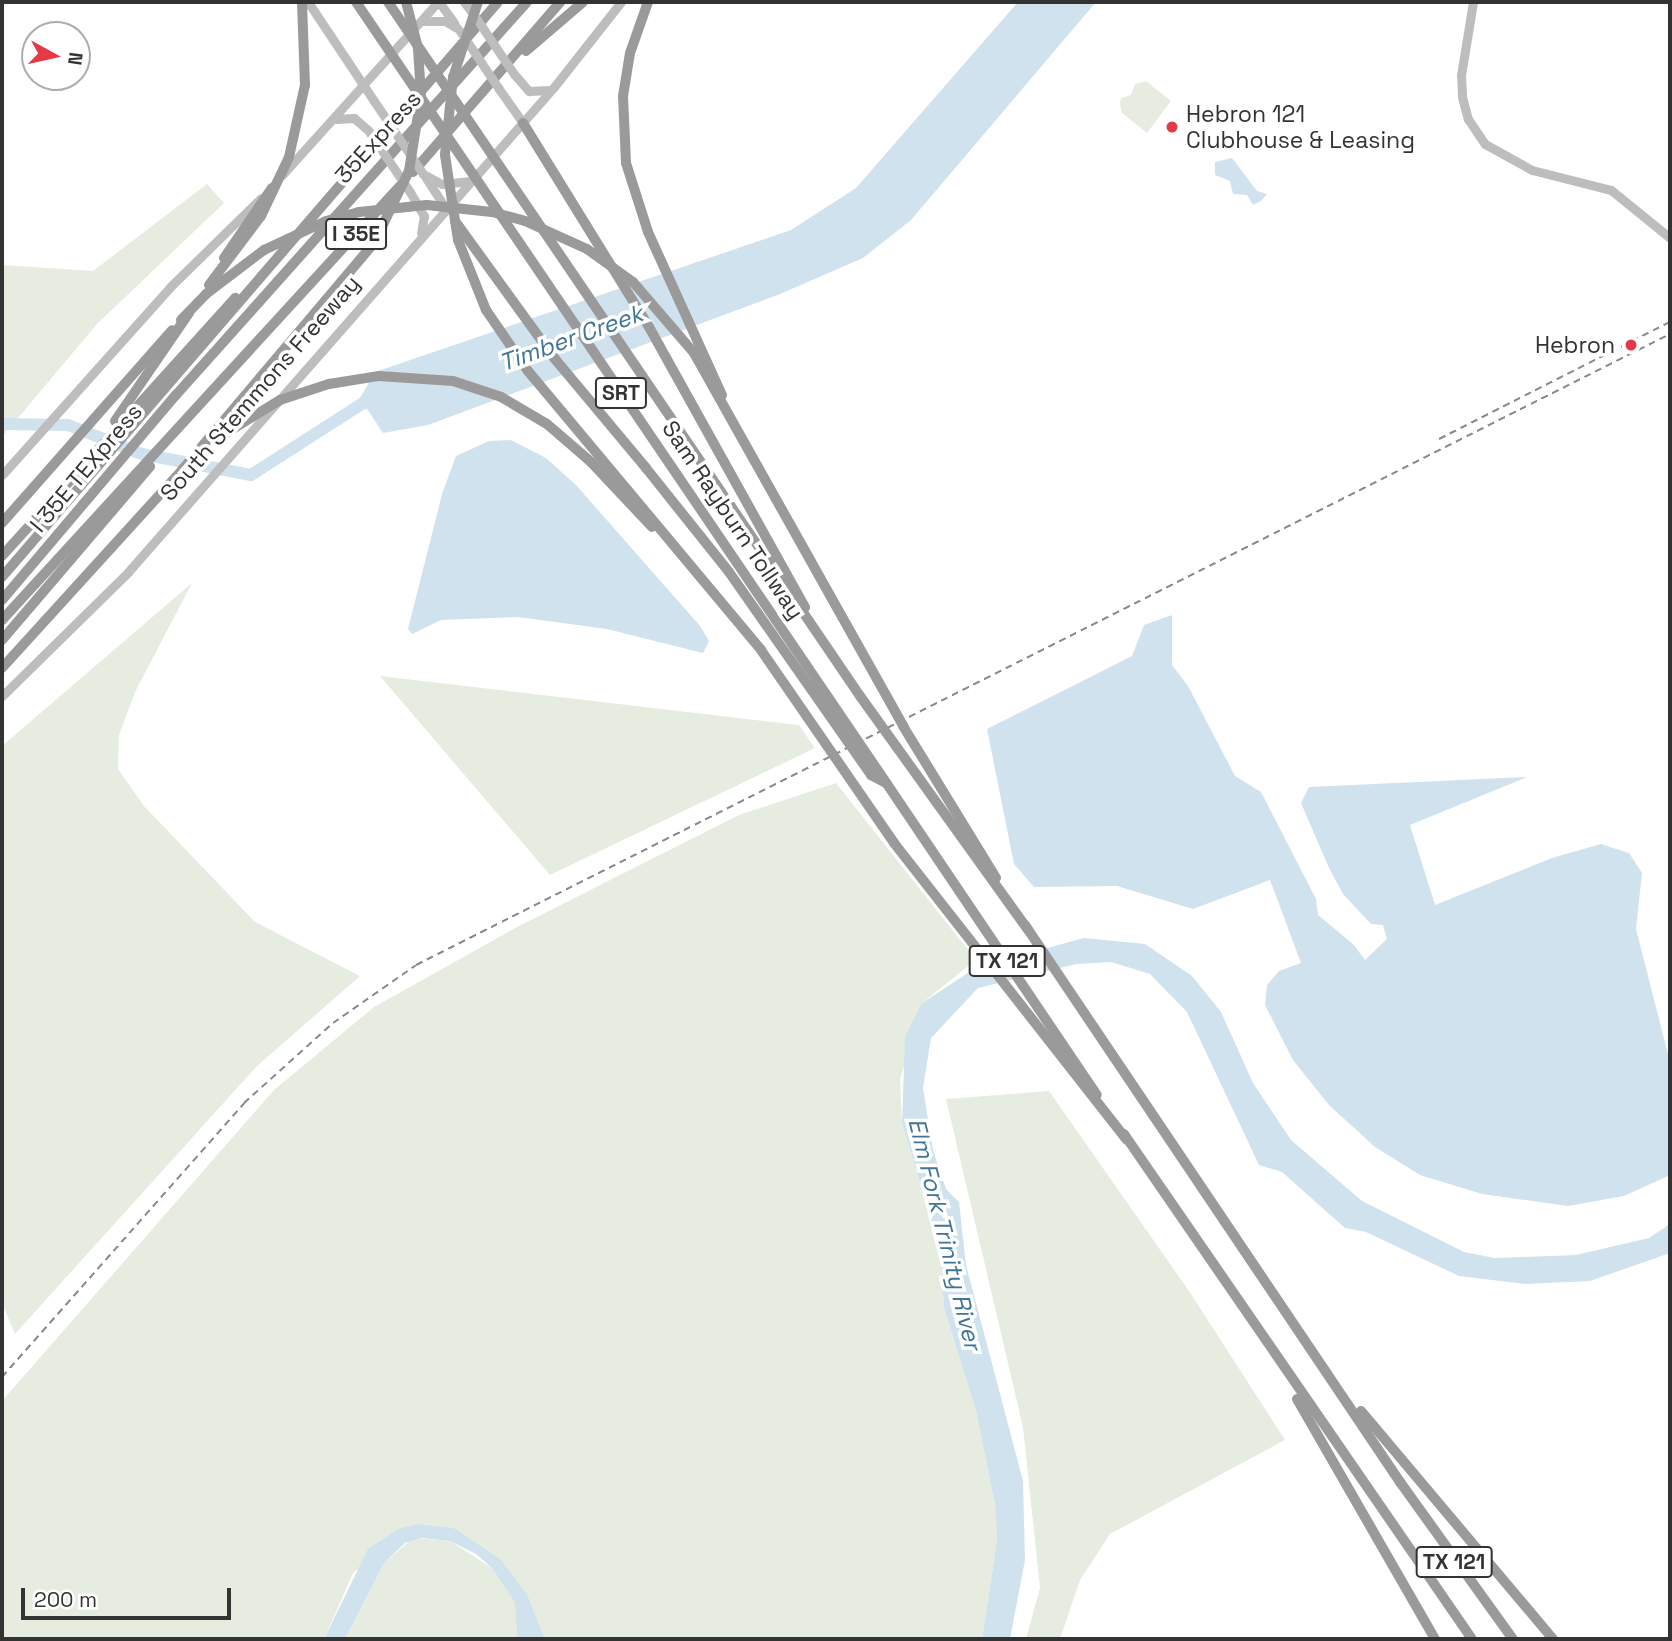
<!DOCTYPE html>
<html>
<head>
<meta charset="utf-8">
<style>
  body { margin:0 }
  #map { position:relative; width:1672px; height:1641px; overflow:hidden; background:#fff; font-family:"Space Grotesk",sans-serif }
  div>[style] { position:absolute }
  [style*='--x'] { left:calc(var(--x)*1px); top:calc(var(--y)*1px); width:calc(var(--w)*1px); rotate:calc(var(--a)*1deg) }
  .green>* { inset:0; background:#e6ecdf }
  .water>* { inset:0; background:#cfe2ee }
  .river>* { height:12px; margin:-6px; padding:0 6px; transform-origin:6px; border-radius:6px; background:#cfe2ee }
  .secondary>* { height:9px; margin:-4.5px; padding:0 4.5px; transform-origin:4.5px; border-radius:4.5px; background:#bdbdbd }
  .highway>* { height:10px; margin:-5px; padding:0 5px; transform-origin:5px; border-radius:5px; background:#9a9a9a }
  .rail>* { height:2px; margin-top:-1px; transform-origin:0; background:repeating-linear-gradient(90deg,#888 0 7px,transparent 0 12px) }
  .secondary-bridge>* { height:9px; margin:-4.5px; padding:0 4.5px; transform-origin:4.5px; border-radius:4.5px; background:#bdbdbd }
  .highway-bridge>* { height:10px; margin:-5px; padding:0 5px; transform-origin:5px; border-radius:5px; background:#9a9a9a }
  .dots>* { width:19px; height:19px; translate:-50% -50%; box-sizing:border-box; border:4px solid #fff; border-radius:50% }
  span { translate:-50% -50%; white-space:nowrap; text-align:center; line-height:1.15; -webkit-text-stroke:7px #fff; paint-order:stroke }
  .shield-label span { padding:2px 5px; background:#fff; border:2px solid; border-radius:5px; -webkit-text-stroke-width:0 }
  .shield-label { font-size:21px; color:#333; font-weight:700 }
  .poi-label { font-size:23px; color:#333 }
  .left { translate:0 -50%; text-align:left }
  .right { translate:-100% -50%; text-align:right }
  .street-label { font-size:23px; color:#333 }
  .water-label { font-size:24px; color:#3f7597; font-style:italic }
  .frame { position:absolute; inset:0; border:4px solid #333; pointer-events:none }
  .north { position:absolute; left:21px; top:21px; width:70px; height:70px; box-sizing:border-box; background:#fff; border:2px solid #adadad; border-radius:50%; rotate:98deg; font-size:19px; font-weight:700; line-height:28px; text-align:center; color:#333 }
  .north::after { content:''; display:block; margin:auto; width:24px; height:32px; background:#e63946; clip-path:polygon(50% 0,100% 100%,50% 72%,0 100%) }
  .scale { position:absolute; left:21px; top:1588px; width:210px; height:32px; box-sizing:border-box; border:4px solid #333; border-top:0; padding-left:9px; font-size:21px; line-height:24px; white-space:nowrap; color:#333; -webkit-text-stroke:5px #fff; paint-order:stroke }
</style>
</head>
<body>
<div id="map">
  <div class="green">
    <div style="clip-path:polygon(1146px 81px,1171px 101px,1147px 133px,1122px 113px,1120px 104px,1121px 98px,1131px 95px,1135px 84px)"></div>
    <div style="clip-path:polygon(207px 184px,224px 203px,97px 324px,2px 437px,2px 265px,93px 271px)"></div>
    <div style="clip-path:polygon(192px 583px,136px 690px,119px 735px,118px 769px,144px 806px,255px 922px,360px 976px,257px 1066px,15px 1334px,2px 1303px,2px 746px)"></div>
    <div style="clip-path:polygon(380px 676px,799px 725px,815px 748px,550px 875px)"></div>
    <div style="clip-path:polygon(836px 783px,976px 960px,922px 1003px,900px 1080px,902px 1125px,940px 1248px,944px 1308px,976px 1411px,995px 1505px,997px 1540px,982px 1639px,545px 1639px,528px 1596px,454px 1528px,419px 1524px,353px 1573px,324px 1639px,2px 1639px,2px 1401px,274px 1090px,374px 1007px,517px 927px,739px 815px)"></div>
    <div style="clip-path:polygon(1049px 1091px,1189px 1291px,1285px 1440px,1110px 1534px,1080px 1580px,1060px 1639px,1026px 1639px,1040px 1588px,1023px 1427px,946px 1099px)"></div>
    <div style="clip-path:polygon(413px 1538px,450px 1541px,492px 1568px,515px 1603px,517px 1639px,345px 1639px,384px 1563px)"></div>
  </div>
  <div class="water">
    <div style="clip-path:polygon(1018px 2px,1096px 2px,911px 220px,863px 258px,780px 294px,428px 425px,383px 433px,360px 398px,375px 372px,791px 230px,856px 188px)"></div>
    <div style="clip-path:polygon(1232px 158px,1257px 191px,1267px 194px,1261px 201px,1253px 205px,1247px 195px,1233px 194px,1230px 181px,1215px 175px,1215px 162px)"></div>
    <div style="clip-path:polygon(511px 440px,546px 458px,576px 485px,700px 626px,709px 641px,703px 653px,607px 629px,518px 617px,441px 620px,412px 634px,408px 629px,442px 494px,456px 456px,489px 441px)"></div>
    <div style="clip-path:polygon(1172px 615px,1172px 665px,1188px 686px,1235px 776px,1261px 792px,1316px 899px,1318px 915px,1354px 945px,1365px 960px,1387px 939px,1383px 925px,1371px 924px,1343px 894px,1329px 868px,1301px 803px,1309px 787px,1527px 777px,1410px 825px,1435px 905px,1552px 858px,1601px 844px,1629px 853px,1642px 873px,1636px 929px,1670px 1062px,1670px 1175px,1624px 1196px,1568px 1206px,1482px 1194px,1420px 1175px,1375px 1147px,1329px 1105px,1293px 1060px,1265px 1005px,1267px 985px,1279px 971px,1301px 963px,1270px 880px,1193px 909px,1117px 886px,1034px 887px,1014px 864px,987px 729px,1132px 656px,1144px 625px)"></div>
    <div style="clip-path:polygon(1084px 938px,1145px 944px,1192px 976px,1221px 1012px,1253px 1083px,1291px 1140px,1362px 1201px,1464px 1252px,1495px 1258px,1576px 1255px,1649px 1238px,1670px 1224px,1670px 1253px,1590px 1281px,1525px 1284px,1459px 1276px,1366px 1232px,1345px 1228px,1282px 1172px,1259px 1165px,1187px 1012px,1150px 974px,1111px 962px,1076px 964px,978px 988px,931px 1038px,923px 1088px,933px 1150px,946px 1189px,959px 1202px,966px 1265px,1023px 1481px,1025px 1560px,1010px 1639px,982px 1639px,997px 1540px,995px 1505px,976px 1411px,944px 1308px,940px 1248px,902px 1124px,905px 1037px,922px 1003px,977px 967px)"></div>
    <div style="clip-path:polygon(419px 1524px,454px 1528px,501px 1560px,528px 1596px,545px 1639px,517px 1639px,515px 1603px,492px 1568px,476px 1554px,450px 1541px,421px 1538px,405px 1543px,384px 1563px,345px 1639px,324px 1639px,368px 1549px,398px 1529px)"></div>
  </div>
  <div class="river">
    <div style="--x:2;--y:424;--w:66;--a:0.9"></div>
    <div style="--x:68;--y:425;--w:79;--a:21.4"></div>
    <div style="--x:142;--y:454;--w:111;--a:10.9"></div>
    <div style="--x:251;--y:475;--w:133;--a:-32.7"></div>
    <div style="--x:363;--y:403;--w:14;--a:4"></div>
  </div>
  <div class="secondary">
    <div style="--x:308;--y:2;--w:119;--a:56.3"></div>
    <div style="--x:439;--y:2;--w:26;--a:54"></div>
    <div style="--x:464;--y:2;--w:16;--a:52"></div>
    <div style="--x:1473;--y:2;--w:74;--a:99.3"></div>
    <div style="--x:1461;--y:75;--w:22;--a:87"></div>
    <div style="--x:1462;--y:97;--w:23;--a:75"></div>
    <div style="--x:1468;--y:119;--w:30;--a:56"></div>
    <div style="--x:1485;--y:144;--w:54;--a:29"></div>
    <div style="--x:1532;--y:170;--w:81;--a:14.2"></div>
    <div style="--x:1611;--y:190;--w:76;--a:39.1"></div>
    <div style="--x:424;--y:21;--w:21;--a:0"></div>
    <div style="--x:445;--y:21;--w:14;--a:30"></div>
    <div style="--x:514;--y:74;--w:23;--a:49"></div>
    <div style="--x:529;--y:91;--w:20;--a:-3"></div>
    <div style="--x:499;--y:89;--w:42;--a:54.8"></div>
    <div style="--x:336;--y:119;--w:18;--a:-3"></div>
    <div style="--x:354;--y:118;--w:18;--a:41"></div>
    <div style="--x:423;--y:174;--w:21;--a:28"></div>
    <div style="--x:442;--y:184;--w:28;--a:-6"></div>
    <div style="--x:282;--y:175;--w:233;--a:-48"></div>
    <div style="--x:426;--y:178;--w:37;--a:57"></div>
    <div style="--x:410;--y:192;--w:28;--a:60"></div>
    <div style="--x:424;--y:216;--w:17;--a:100"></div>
    <div style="--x:2;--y:475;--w:252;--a:-48.2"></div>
    <div style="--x:170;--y:287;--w:127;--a:-44.4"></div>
    <div style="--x:2;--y:696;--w:177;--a:-44.5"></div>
    <div style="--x:128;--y:572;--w:646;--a:-48.71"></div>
    <div style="--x:554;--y:87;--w:108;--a:-51.8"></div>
  </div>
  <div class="highway">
    <div style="--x:648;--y:2;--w:54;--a:109.4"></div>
    <div style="--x:630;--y:53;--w:44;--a:99.2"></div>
    <div style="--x:623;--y:96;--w:67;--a:87.4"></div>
    <div style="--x:626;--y:163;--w:72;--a:72.3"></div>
    <div style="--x:648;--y:232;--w:179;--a:65.6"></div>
    <div style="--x:526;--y:51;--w:75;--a:-40.7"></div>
    <div style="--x:523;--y:123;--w:240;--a:58.3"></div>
    <div style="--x:649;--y:327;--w:321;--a:60.9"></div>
    <div style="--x:413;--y:172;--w:225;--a:-49.1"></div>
    <div style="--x:455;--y:221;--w:170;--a:54.1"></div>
    <div style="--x:555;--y:359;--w:142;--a:50.1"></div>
    <div style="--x:224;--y:258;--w:85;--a:-55.6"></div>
    <div style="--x:115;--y:421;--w:131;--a:-55.6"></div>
    <div style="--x:2;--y:523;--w:257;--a:-48.6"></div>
    <div style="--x:2;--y:556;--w:348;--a:-47.9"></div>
    <div style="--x:2;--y:577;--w:759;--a:-49.22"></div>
    <div style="--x:2;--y:600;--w:269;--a:-49.7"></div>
    <div style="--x:176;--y:395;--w:527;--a:-48.23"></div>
    <div style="--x:2;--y:620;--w:589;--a:-47.48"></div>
    <div style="--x:2;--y:640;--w:228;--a:-49.5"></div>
    <div style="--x:2;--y:668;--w:268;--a:-47.7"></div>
    <div style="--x:182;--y:470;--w:170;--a:-49.8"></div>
    <div style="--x:903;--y:726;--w:178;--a:58.5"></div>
    <div style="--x:887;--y:784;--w:375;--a:56"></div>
    <div style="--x:1025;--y:925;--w:671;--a:56.05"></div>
    <div style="--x:1400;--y:1482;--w:193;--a:54.3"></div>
    <div style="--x:1124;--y:1134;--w:613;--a:55.43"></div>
    <div style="--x:1297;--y:1399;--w:277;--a:60.1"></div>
    <div style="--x:1361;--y:1411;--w:298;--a:49.9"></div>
  </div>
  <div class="rail">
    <div style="--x:1439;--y:439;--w:259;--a:-26.9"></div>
    <div style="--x:2;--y:1377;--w:366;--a:-48.5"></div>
    <div style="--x:244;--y:1103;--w:120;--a:-42"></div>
    <div style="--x:333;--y:1023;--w:101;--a:-34.9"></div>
    <div style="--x:416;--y:965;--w:1404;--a:-26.71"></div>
  </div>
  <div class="secondary-bridge">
    <div style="--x:474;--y:15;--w:71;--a:55.9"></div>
    <div style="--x:460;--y:31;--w:70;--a:56.1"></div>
    <div style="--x:374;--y:101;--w:88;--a:56.1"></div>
    <div style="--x:368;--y:130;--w:75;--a:55.9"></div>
  </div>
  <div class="highway-bridge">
    <div style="--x:356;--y:2;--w:945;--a:55.82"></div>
    <div style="--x:388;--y:2;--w:839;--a:55.78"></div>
    <div style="--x:860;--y:696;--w:289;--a:54.3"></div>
    <div style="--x:478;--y:2;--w:79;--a:108.4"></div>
    <div style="--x:453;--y:77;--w:78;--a:95.9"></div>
    <div style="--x:445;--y:155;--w:86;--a:81.3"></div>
    <div style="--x:458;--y:240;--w:75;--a:68.2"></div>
    <div style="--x:486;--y:310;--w:74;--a:55.5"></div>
    <div style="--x:528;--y:371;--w:363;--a:50.1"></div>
    <div style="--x:761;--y:650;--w:234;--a:55.4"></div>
    <div style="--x:894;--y:843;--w:377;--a:51.9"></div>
    <div style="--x:209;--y:285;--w:86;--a:-53"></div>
    <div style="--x:261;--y:216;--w:65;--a:-64.6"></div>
    <div style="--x:289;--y:157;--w:74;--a:-77.5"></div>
    <div style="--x:305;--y:85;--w:83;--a:-92.1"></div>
    <div style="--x:181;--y:320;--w:36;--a:-46"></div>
    <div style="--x:206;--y:294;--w:73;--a:-37.2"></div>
    <div style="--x:264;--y:250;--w:68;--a:-25.1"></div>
    <div style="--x:326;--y:221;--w:34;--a:-15"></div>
    <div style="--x:359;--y:212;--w:68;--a:-5.9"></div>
    <div style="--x:427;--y:205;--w:65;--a:6.1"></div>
    <div style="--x:492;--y:212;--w:34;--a:15"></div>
    <div style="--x:525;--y:221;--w:68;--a:24.3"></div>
    <div style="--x:587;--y:249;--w:57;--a:35.7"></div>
    <div style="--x:633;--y:282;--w:94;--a:49.3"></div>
    <div style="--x:694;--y:353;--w:428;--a:60.7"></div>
    <div style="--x:292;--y:340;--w:127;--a:-49.8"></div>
    <div style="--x:374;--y:243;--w:80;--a:-64.1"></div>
    <div style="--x:409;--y:171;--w:76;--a:-80.9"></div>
    <div style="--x:421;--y:96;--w:48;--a:-93.6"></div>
    <div style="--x:418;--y:48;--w:48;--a:-104.6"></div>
    <div style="--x:223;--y:435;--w:67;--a:-31.6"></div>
    <div style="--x:280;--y:400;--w:52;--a:-18.1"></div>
    <div style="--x:329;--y:384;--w:51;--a:-9.1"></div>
    <div style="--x:379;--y:376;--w:74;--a:3.9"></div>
    <div style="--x:453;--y:381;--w:51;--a:18.4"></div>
    <div style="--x:501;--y:397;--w:53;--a:30.4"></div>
    <div style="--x:547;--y:424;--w:58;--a:40.8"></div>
    <div style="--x:591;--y:462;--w:89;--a:46.8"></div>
    <div style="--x:646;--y:468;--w:133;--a:51.4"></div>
    <div style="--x:729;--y:572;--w:248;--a:55"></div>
    <div style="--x:871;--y:775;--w:15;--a:28"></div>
  </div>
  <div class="dots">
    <div style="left:1172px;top:127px;background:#e63946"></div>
    <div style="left:1631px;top:345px;background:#e63946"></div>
  </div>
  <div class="shield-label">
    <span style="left:356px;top:234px">I 35E</span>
    <span style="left:621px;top:393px">SRT</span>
    <span style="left:1007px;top:961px">TX 121</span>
    <span style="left:1454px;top:1562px">TX 121</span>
  </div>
  <div class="poi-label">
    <span class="left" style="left:1186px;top:127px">Hebron 121<br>Clubhouse &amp; Leasing</span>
    <span class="right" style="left:1615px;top:345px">Hebron</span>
  </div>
  <div class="street-label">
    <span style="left:378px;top:137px;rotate:-48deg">35Express</span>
    <span style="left:260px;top:388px;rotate:-49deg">South Stemmons Freeway</span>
    <span style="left:86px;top:468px;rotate:-50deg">I 35E TEXpress</span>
    <span style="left:733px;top:520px;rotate:56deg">Sam Rayburn Tollway</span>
  </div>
  <div class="water-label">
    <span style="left:571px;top:338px;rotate:-20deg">Timber Creek</span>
    <span style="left:945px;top:1234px;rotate:76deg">Elm Fork Trinity River</span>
  </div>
  <div class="frame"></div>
  <div class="north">N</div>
  <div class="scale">200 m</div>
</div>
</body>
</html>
